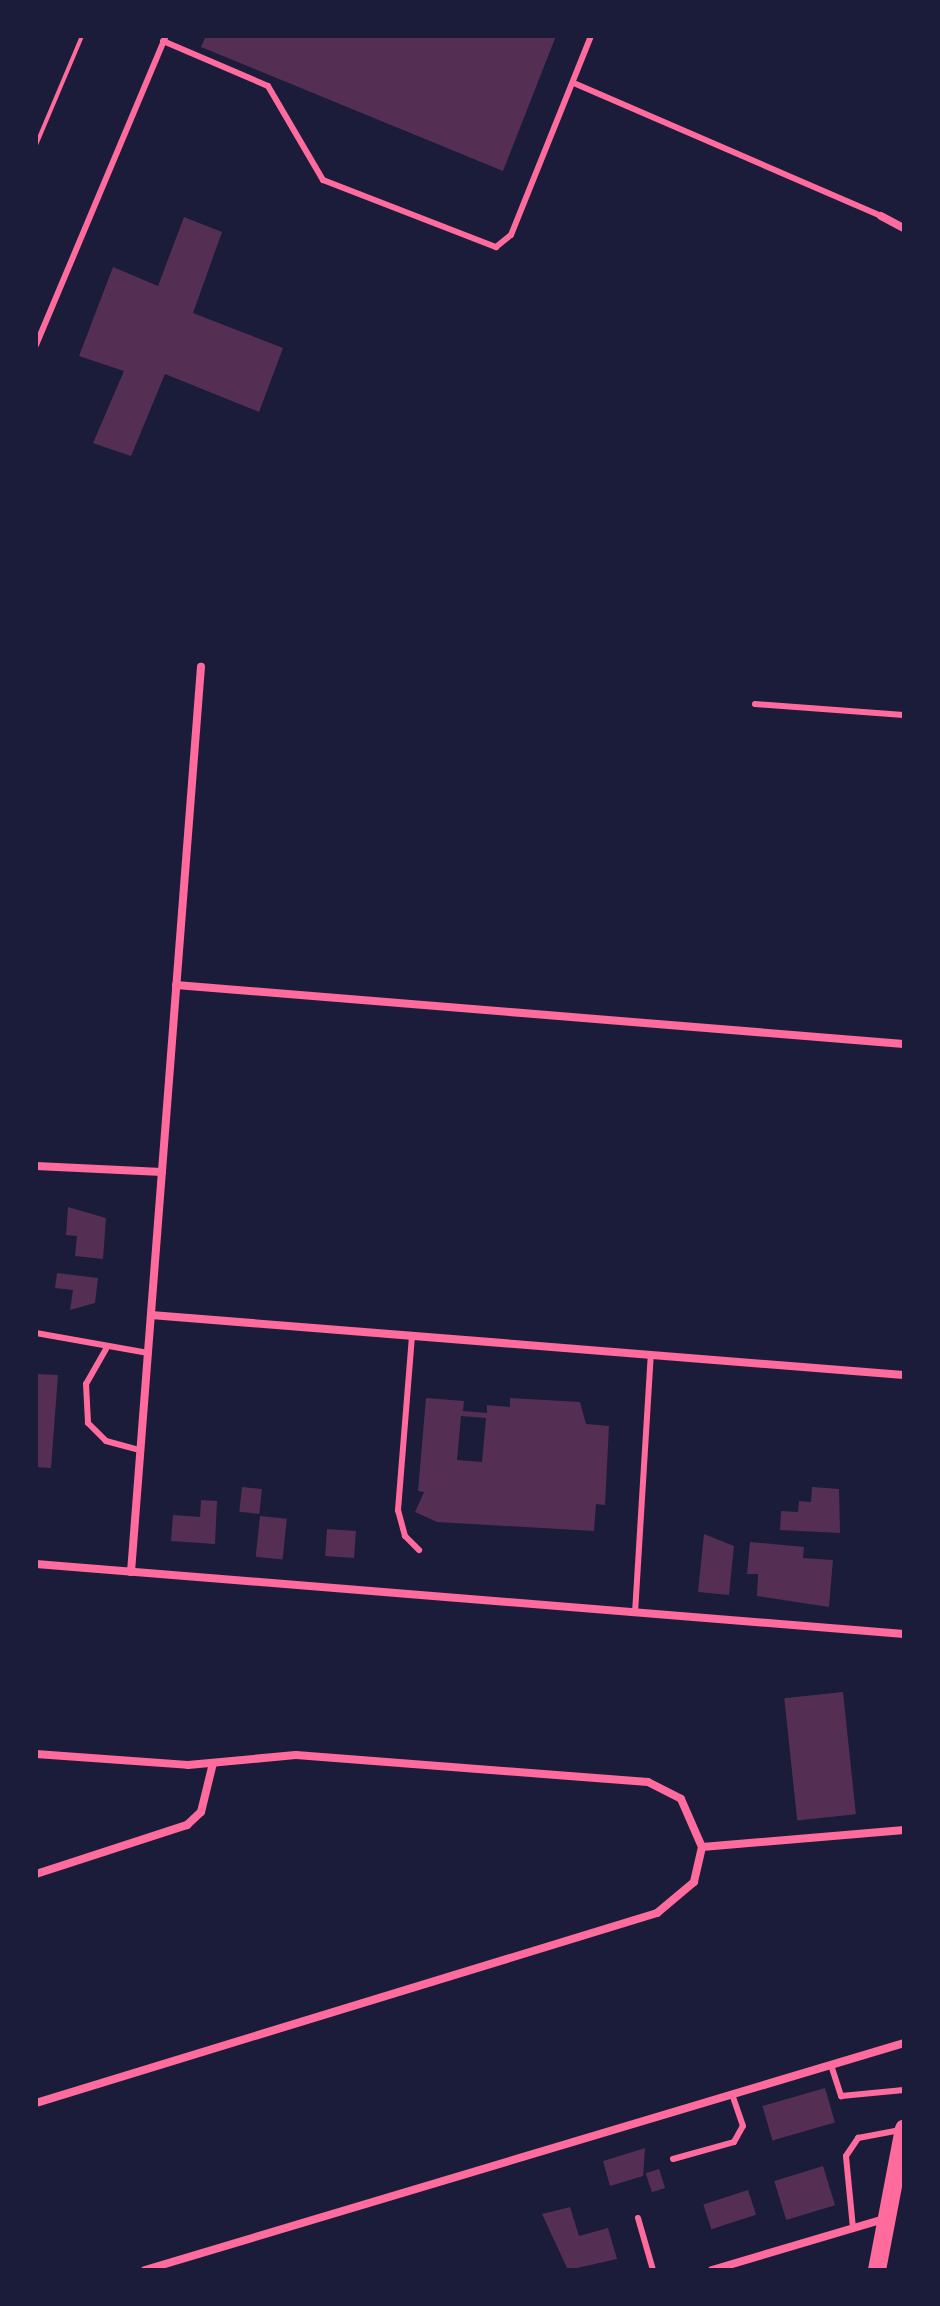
<!DOCTYPE html>
<html>
<head>
<meta charset="utf-8">
<style>
  body { margin:0 }
  #map { position:relative; width:940px; height:2306px; overflow:hidden; background:#1b1b3a; font-family:Commissioner,sans-serif }
  div>[style] { position:absolute }
  [style*='--x'] { left:calc(var(--x)*1px); top:calc(var(--y)*1px); width:calc(var(--w)*1px); rotate:calc(var(--a)*1deg) }
  .building>* { inset:0; background:#542f53; transform-origin:0 0 }
  .path>* { height:4px; margin:-2px; padding:0 2px; transform-origin:2px; border-radius:2px; background:#ff6b9d }
  .service>* { height:6px; margin:-3px; padding:0 3px; transform-origin:3px; border-radius:3px; background:#ff6b9d }
  .minor>* { height:8px; margin:-4px; padding:0 4px; transform-origin:4px; border-radius:4px; background:#ff6b9d }
  .primary>* { height:18px; margin:-9px; padding:0 9px; transform-origin:9px; border-radius:9px; background:#ff6b9d }
  span { translate:-50% -50%; white-space:nowrap; text-align:center; line-height:1.15; -webkit-text-stroke:6px #1b1b3a; paint-order:stroke }
  .frame { position:absolute; inset:0; border:38px solid #1b1b3a; pointer-events:none }
</style>
</head>
<body>
<div id="map">
  <div class="building">
    <div style="clip-path:polygon(206px 36px,556px 36px,503px 171px,201px 47px)"></div>
    <div style="clip-path:polygon(184px 217px,222px 232px,193px 313px,283px 348px,259px 412px,165px 374px,131px 456px,93px 443px,124px 371px,79px 356px,113px 267px,158px 286px)"></div>
    <div style="clip-path:polygon(68px 1207px,106px 1218px,103px 1259px,75px 1256px,77px 1236px,66px 1235px)"></div>
    <div style="clip-path:polygon(57px 1273px,98px 1278px,95px 1303px,70px 1310px,73px 1290px,55px 1288px)"></div>
    <div style="clip-path:polygon(36px 1374px,58px 1375px,51px 1468px,36px 1467px)"></div>
    <div style="clip-path:polygon(evenodd,426px 1398px,464px 1401px,463px 1411px,487px 1413px,487px 1405px,510px 1407px,510px 1398px,580px 1402px,586px 1424px,609px 1426px,605px 1505px,596px 1504px,594px 1531px,437px 1522px,415px 1512px,424px 1492px,418px 1491px,426px 1398px,461px 1416px,486px 1418px,482px 1462px,457px 1460px,461px 1416px)"></div>
    <div style="left:242px;top:1487px;width:20px;height:25px;rotate:6deg"></div>
    <div style="clip-path:polygon(812px 1487px,839px 1489px,840px 1533px,780px 1530px,781px 1511px,798px 1512px,799px 1501px,811px 1502px)"></div>
    <div style="clip-path:polygon(201px 1500px,217px 1501px,215px 1544px,171px 1541px,173px 1515px,200px 1517px)"></div>
    <div style="left:260px;top:1516px;width:27px;height:41px;rotate:6deg"></div>
    <div style="left:327px;top:1529px;width:29px;height:27px;rotate:4deg"></div>
    <div style="clip-path:polygon(704px 1534px,734px 1546px,729px 1595px,698px 1592px)"></div>
    <div style="clip-path:polygon(750px 1542px,804px 1547px,803px 1558px,833px 1560px,829px 1607px,757px 1596px,758px 1574px,747px 1574px)"></div>
    <div style="left:843px;top:1692px;width:123px;height:59px;rotate:84deg"></div>
    <div style="left:825px;top:2088px;width:36px;height:65px;rotate:74deg"></div>
    <div style="clip-path:polygon(645px 2148px,643px 2176px,610px 2186px,603px 2161px)"></div>
    <div style="left:823px;top:2166px;width:41px;height:51px;rotate:73deg"></div>
    <div style="left:659px;top:2169px;width:20px;height:14px;rotate:72deg"></div>
    <div style="left:748px;top:2190px;width:26px;height:47px;rotate:72deg"></div>
    <div style="clip-path:polygon(570px 2207px,579px 2236px,608px 2228px,617px 2259px,568px 2270px,542px 2214px)"></div>
  </div>
  <div class="path">
    <div style="--x:36;--y:145;--w:118;--a:-67.1"></div>
  </div>
  <div class="service">
    <div style="--x:163;--y:41;--w:114;--a:23.2"></div>
    <div style="--x:268;--y:86;--w:109;--a:59.7"></div>
    <div style="--x:323;--y:180;--w:186;--a:21.2"></div>
    <div style="--x:496;--y:247;--w:19;--a:-39"></div>
    <div style="--x:511;--y:235;--w:214;--a:-68.1"></div>
    <div style="--x:576;--y:84;--w:332;--a:23.4"></div>
    <div style="--x:36;--y:345;--w:335;--a:-67.2"></div>
    <div style="--x:755;--y:704;--w:149;--a:4.2"></div>
    <div style="--x:36;--y:1333;--w:114;--a:10.1"></div>
    <div style="--x:412;--y:1336;--w:175;--a:94.6"></div>
    <div style="--x:398;--y:1510;--w:27;--a:75"></div>
    <div style="--x:405;--y:1536;--w:20;--a:45"></div>
    <div style="--x:106;--y:1349;--w:40;--a:119.7"></div>
    <div style="--x:86;--y:1384;--w:39;--a:87"></div>
    <div style="--x:88;--y:1423;--w:25;--a:45"></div>
    <div style="--x:106;--y:1441;--w:35;--a:15"></div>
    <div style="--x:635;--y:1613;--w:258;--a:-86.5"></div>
    <div style="--x:831;--y:2065;--w:33;--a:72"></div>
    <div style="--x:841;--y:2096;--w:63;--a:-5.4"></div>
    <div style="--x:673;--y:2159;--w:63;--a:-15.6"></div>
    <div style="--x:734;--y:2142;--w:18;--a:-61"></div>
    <div style="--x:743;--y:2126;--w:34;--a:-109"></div>
    <div style="--x:638;--y:2218;--w:54;--a:73.9"></div>
    <div style="--x:853;--y:2228;--w:72;--a:-95.6"></div>
    <div style="--x:846;--y:2156;--w:22;--a:-56"></div>
    <div style="--x:858;--y:2138;--w:43;--a:-10.8"></div>
  </div>
  <div class="minor">
    <div style="--x:881;--y:216;--w:26;--a:28"></div>
    <div style="--x:176;--y:985;--w:730;--a:4.63"></div>
    <div style="--x:36;--y:1166;--w:126;--a:2.7"></div>
    <div style="--x:151;--y:1315;--w:755;--a:4.56"></div>
    <div style="--x:36;--y:1564;--w:871;--a:4.61"></div>
    <div style="--x:131;--y:1572;--w:908;--a:-85.58"></div>
    <div style="--x:36;--y:1754;--w:152;--a:4.1"></div>
    <div style="--x:188;--y:1765;--w:108;--a:-5.3"></div>
    <div style="--x:296;--y:1755;--w:353;--a:4.4"></div>
    <div style="--x:648;--y:1782;--w:37;--a:27"></div>
    <div style="--x:681;--y:1799;--w:52;--a:66.4"></div>
    <div style="--x:702;--y:1847;--w:36;--a:103"></div>
    <div style="--x:694;--y:1882;--w:48;--a:140"></div>
    <div style="--x:657;--y:1913;--w:649;--a:162.99"></div>
    <div style="--x:702;--y:1847;--w:203;--a:-4.8"></div>
    <div style="--x:36;--y:1874;--w:159;--a:-18"></div>
    <div style="--x:187;--y:1825;--w:19;--a:-43"></div>
    <div style="--x:201;--y:1812;--w:50;--a:-76.2"></div>
    <div style="--x:145;--y:2270;--w:792;--a:-16.65"></div>
    <div style="--x:712;--y:2270;--w:183;--a:-16.5"></div>
  </div>
  <div class="primary">
    <div style="--x:877;--y:2270;--w:144;--a:-79.2"></div>
  </div>
  <div class="frame"></div>
</div>
</body>
</html>
